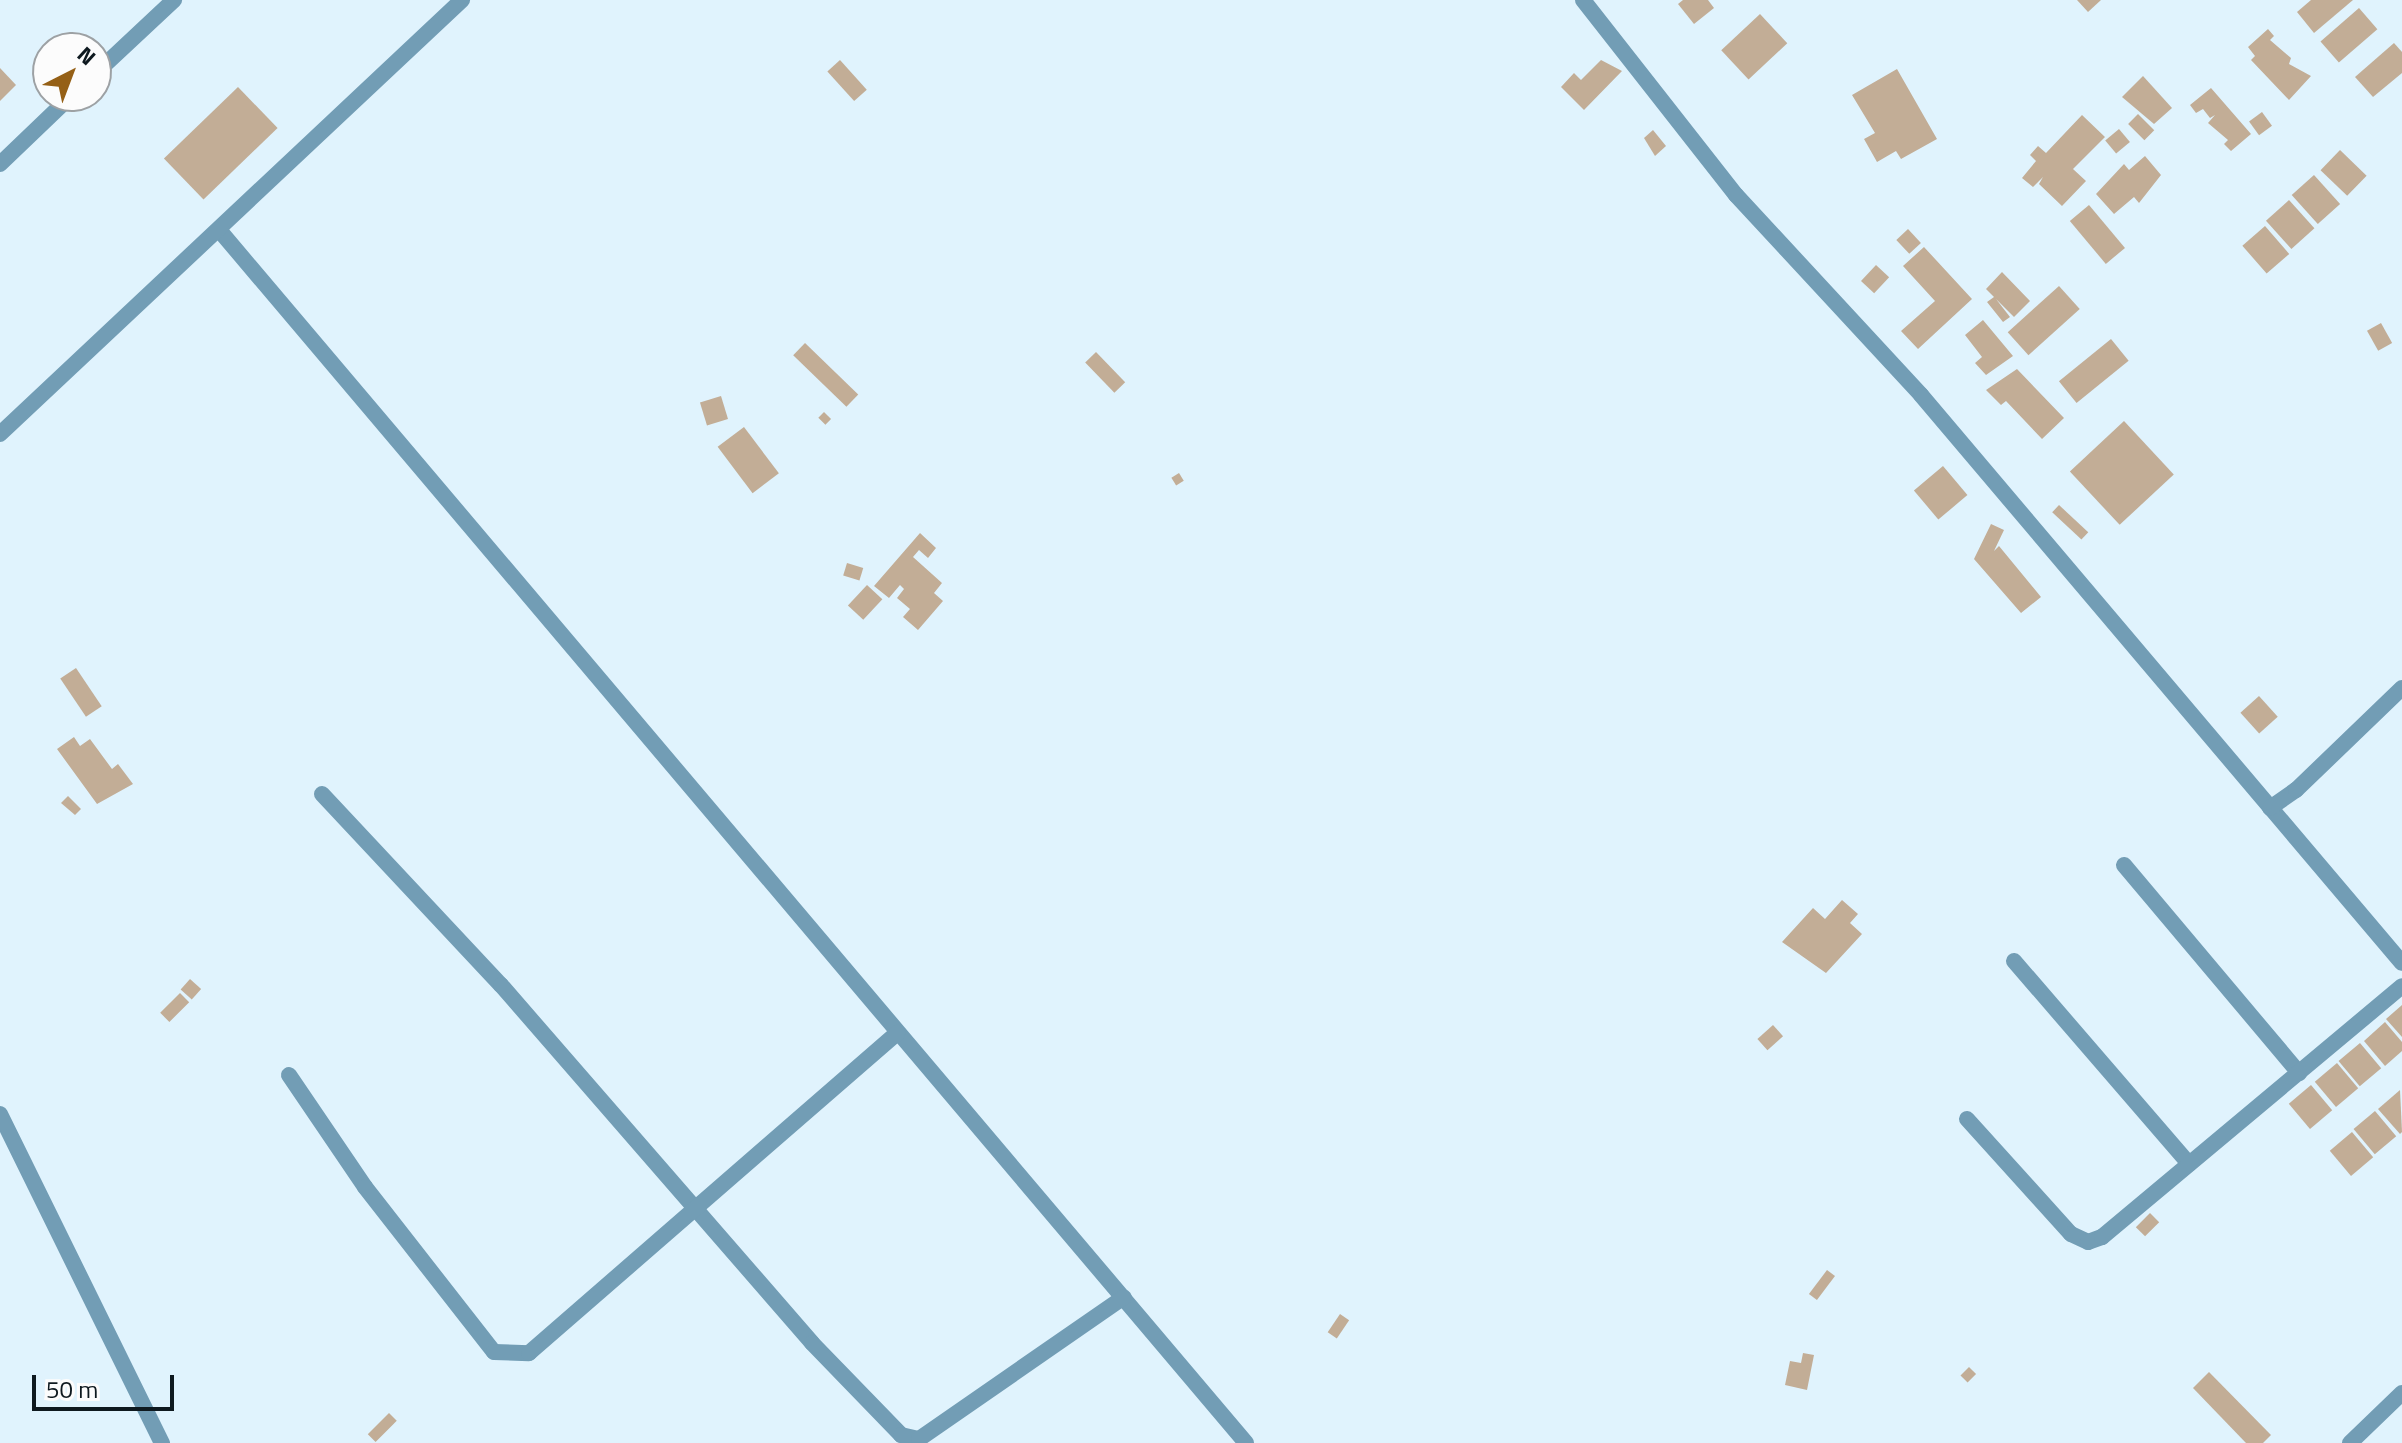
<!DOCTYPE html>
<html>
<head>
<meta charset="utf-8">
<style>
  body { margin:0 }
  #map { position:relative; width:2402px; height:1443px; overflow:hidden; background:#e0f3fd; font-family:"Titillium Web",sans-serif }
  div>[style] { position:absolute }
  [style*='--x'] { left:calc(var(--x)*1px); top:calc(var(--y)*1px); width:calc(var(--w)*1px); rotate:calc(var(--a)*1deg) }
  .building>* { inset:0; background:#c2ad96; transform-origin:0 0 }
  .street>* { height:16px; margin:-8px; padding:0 8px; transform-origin:8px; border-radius:8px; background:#729db5 }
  span { translate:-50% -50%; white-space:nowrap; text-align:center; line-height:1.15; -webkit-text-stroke:6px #fcfcfc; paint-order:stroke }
  .north { position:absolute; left:32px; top:32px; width:80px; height:80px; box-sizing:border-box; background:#fcfcfc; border:2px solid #9da1a4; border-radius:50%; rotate:42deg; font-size:22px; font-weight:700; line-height:32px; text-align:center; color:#0e191f }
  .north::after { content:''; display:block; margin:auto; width:28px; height:36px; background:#956016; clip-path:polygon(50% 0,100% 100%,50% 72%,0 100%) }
  .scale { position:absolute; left:32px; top:1375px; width:142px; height:36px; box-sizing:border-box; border:4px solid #0e191f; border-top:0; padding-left:10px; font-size:24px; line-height:28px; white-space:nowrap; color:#0e191f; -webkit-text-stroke:6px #fcfcfc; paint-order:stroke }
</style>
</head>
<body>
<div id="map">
  <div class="building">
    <div style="clip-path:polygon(1683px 0,1708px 0,1714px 8px,1694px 24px,1678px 4px)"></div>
    <div style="clip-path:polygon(2077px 0,2101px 0,2088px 12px)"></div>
    <div style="clip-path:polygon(2311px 0,2353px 0,2314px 33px,2297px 12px)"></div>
    <div style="left:2359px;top:8px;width:28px;height:51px;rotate:49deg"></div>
    <div style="left:1760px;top:14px;width:40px;height:53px;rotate:47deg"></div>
    <div style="clip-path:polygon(2268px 29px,2274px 36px,2270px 40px,2291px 58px,2289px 64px,2311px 76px,2289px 100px,2251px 60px,2255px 56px,2248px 47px)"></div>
    <div style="clip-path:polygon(2394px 43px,2402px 52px,2402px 73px,2373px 97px,2355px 77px)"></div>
    <div style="left:840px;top:60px;width:40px;height:17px;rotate:48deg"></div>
    <div style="clip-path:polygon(1601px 60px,1622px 71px,1584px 110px,1561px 87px,1574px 73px,1581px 80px)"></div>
    <div style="clip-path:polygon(0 68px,16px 85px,0 101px)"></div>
    <div style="clip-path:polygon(1897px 69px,1937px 139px,1901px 159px,1896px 151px,1877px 162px,1864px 139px,1875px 133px,1852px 95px)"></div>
    <div style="clip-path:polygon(2143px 76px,2172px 108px,2154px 124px,2122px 97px)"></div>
    <div style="left:238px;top:87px;width:57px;height:103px;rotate:46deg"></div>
    <div style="clip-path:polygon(2211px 88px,2251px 134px,2231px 151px,2224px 144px,2228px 140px,2208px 123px,2215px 115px,2210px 118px,2203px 109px,2196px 113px,2190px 105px)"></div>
    <div style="left:2262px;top:112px;width:17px;height:16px;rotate:54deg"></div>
    <div style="left:2138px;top:114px;width:23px;height:14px;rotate:45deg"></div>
    <div style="clip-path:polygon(2082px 115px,2105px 137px,2073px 169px,2086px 181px,2062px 206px,2039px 184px,2043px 177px,2033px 187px,2022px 178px,2036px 161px,2030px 155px,2038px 146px,2046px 153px)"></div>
    <div style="left:2119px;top:129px;width:17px;height:18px;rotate:50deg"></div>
    <div style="clip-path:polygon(1653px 130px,1666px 146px,1655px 156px,1644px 138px)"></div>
    <div style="left:2340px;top:150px;width:37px;height:28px;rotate:44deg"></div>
    <div style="clip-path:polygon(2145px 156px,2161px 175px,2139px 203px,2134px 197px,2114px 214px,2096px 194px,2124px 164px,2129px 170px)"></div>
    <div style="left:2314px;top:175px;width:39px;height:30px;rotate:48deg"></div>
    <div style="left:2289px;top:200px;width:38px;height:31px;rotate:48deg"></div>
    <div style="left:2089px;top:205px;width:56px;height:25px;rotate:50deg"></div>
    <div style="left:2265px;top:226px;width:37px;height:30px;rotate:49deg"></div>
    <div style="left:1908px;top:229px;width:19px;height:16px;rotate:47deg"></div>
    <div style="clip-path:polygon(1924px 247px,1972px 299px,1918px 349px,1901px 331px,1935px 301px,1903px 266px)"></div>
    <div style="left:1876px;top:265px;width:18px;height:22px;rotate:43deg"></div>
    <div style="clip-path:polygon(2002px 272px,2030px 301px,2014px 317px,1996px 299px,2010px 317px,2003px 322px,1987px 302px,1994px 297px,1986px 289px)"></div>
    <div style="left:2059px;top:286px;width:31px;height:69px;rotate:48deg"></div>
    <div style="clip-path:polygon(1983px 320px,2013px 356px,1986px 375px,1975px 363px,1982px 357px,1965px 335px)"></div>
    <div style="left:2381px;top:323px;width:23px;height:16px;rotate:61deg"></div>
    <div style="left:2111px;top:339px;width:28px;height:67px;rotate:51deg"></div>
    <div style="left:805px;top:343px;width:74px;height:17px;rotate:44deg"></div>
    <div style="left:1096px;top:352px;width:42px;height:15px;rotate:46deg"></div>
    <div style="clip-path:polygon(2017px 369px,2064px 418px,2042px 439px,2006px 401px,2001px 405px,1986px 390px)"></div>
    <div style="left:721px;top:396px;width:24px;height:22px;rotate:73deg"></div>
    <div style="left:824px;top:412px;width:10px;height:8px;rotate:45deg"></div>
    <div style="left:2124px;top:421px;width:73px;height:74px;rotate:47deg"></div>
    <div style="left:744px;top:427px;width:58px;height:33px;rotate:53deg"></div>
    <div style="left:1943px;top:466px;width:38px;height:38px;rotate:50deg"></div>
    <div style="left:1179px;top:473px;width:9px;height:9px;rotate:58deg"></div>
    <div style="left:2059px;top:505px;width:40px;height:10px;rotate:43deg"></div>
    <div style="clip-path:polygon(1991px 524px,2004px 530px,1994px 551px,1999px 546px,2041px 597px,2021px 613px,1974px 559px)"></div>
    <div style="clip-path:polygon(920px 533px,936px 548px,928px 558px,919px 550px,913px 557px,942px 583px,934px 593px,943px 601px,918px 630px,903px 617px,910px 609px,897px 598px,904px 589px,900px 585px,889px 598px,874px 586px)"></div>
    <div style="left:847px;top:563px;width:17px;height:13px;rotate:17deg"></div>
    <div style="left:867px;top:585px;width:21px;height:28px;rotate:43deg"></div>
    <div style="left:76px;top:668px;width:46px;height:19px;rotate:56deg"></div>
    <div style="left:2259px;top:696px;width:28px;height:25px;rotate:48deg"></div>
    <div style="clip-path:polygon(74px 737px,80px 746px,90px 739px,112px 769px,118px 764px,133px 784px,97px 804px,57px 749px)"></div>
    <div style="clip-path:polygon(68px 796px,81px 809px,75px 815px,61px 803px)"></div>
    <div style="clip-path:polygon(1842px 900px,1858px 914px,1850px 923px,1862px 934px,1826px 973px,1782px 942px,1813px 908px,1825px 919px)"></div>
    <div style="left:190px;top:979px;width:15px;height:14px;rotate:42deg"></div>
    <div style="left:180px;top:993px;width:13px;height:28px;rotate:45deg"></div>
    <div style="clip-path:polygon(2402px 1005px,2402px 1037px,2386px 1019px)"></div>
    <div style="clip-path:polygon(2385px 1022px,2402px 1042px,2402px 1051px,2385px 1066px,2364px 1041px)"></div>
    <div style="left:1773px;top:1025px;width:15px;height:21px;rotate:48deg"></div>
    <div style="left:2360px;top:1043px;width:33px;height:28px;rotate:50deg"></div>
    <div style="left:2337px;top:1063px;width:33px;height:29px;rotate:50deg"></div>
    <div style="left:2311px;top:1085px;width:33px;height:29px;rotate:50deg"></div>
    <div style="clip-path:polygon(2400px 1090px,2402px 1132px,2400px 1134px,2378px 1109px)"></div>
    <div style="left:2375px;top:1111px;width:33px;height:28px;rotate:50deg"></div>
    <div style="left:2352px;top:1132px;width:33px;height:29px;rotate:50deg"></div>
    <div style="left:2150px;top:1213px;width:13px;height:20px;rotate:45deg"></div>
    <div style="left:1827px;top:1270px;width:10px;height:30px;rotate:37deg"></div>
    <div style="left:1340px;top:1314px;width:11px;height:22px;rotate:34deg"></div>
    <div style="clip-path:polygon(1803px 1353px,1814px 1355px,1807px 1390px,1785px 1385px,1790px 1361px,1801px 1363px)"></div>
    <div style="left:1969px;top:1367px;width:10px;height:12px;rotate:45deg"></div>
    <div style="clip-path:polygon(2209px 1372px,2271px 1435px,2263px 1443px,2246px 1443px,2193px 1388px)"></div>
    <div style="left:389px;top:1413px;width:11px;height:30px;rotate:45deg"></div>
  </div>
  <div class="street">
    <div style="--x:1583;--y:0;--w:248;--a:51.9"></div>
    <div style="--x:1736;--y:195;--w:272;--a:47.2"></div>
    <div style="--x:1921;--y:395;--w:744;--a:49.74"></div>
    <div style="--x:96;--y:73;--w:107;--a:-43.1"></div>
    <div style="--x:0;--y:164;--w:98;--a:-43.8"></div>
    <div style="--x:220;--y:231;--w:1588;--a:49.75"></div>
    <div style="--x:0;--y:434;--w:634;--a:-43.21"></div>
    <div style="--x:322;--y:794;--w:262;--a:46.9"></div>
    <div style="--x:501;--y:985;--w:474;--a:49"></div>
    <div style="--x:812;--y:1343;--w:128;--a:45.9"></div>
    <div style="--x:901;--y:1435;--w:18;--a:13"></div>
    <div style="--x:919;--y:1439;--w:249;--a:-34.7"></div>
    <div style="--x:2270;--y:808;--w:32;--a:-35"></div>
    <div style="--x:2296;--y:790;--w:147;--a:-43.9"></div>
    <div style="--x:2124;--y:865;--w:272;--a:49.9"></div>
    <div style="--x:2014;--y:961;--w:268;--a:49.2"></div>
    <div style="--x:289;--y:1075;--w:135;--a:55.8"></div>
    <div style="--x:365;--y:1187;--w:209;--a:52"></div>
    <div style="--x:494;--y:1352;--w:35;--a:2"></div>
    <div style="--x:529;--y:1353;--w:488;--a:-41"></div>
    <div style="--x:0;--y:1114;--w:367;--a:63.8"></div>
    <div style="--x:1967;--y:1119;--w:155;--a:47.9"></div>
    <div style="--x:2071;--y:1234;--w:19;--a:25"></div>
    <div style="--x:2088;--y:1242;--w:15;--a:-20"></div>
    <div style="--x:2102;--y:1237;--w:391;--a:-39.9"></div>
    <div style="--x:2350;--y:1443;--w:72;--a:-43.9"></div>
  </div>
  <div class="north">N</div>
  <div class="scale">50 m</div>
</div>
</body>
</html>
